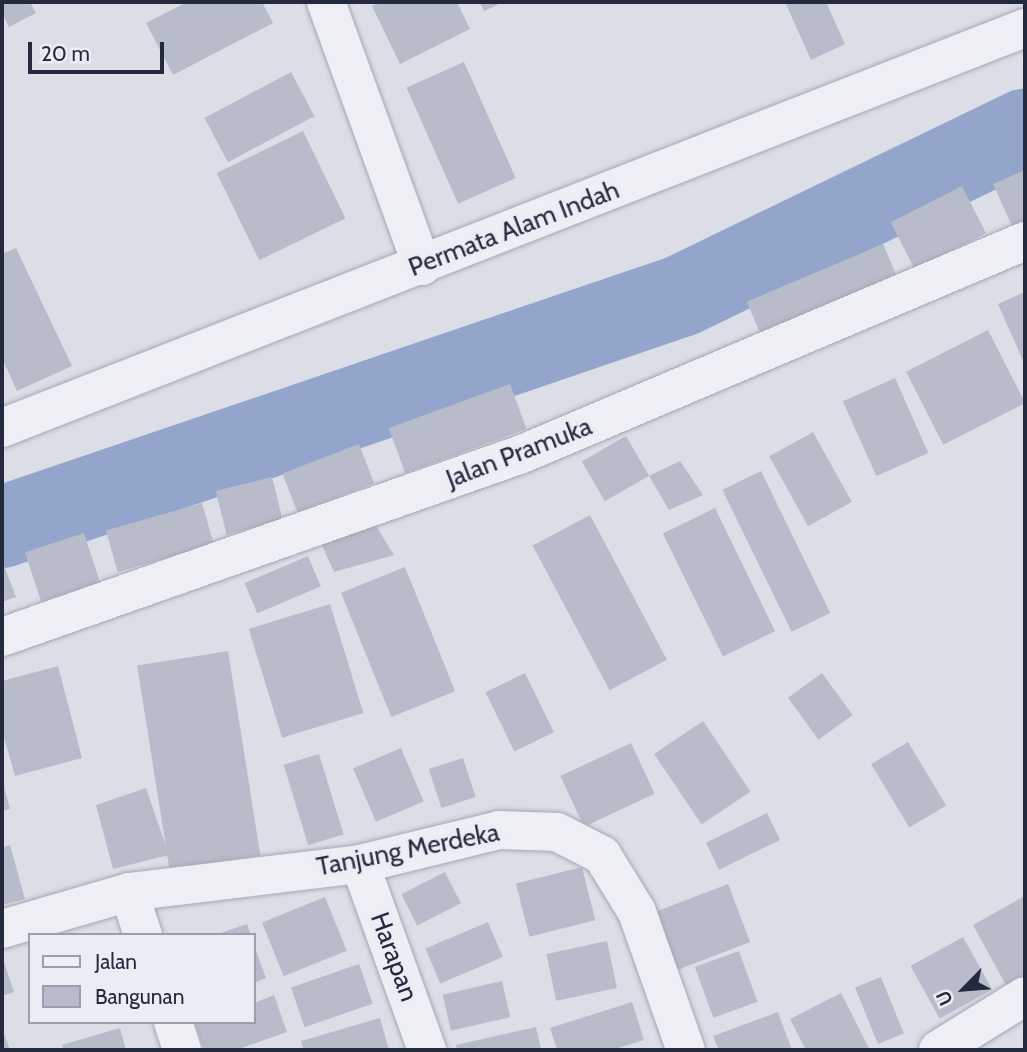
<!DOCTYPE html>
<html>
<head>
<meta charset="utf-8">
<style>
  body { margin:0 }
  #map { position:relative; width:1027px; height:1052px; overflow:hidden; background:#dbdee7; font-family:Cabin,sans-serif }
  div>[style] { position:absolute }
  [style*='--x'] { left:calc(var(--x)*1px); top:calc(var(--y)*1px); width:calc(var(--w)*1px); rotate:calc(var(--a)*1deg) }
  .river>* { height:82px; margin:-41px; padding:0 41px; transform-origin:41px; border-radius:41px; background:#93a5ca }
  .building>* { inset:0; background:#b8bcca; transform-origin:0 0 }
  .roads { filter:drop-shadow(0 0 2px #a4a8b4) drop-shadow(0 0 2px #a4a8b4) }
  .minor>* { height:38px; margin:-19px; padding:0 19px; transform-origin:19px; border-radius:19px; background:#eeeff5 }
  span { translate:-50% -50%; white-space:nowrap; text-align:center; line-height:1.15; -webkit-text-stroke:7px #eaedf4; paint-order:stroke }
  .street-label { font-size:26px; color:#242a3d }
  .frame { position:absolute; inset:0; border:4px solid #242a3d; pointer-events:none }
  .legend { position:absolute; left:28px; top:933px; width:228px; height:91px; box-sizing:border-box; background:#eaedf4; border:2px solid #9b9fab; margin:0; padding:9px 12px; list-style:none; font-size:21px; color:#242a3d }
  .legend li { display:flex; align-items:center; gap:14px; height:35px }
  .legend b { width:35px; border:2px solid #9b9fab }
  .north { position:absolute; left:929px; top:954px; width:70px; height:70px; -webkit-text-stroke:5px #eaedf4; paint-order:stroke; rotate:245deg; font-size:19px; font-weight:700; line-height:28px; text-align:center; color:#242a3d }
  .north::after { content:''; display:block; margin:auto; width:24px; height:32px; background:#242a3d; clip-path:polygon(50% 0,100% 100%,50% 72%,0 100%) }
  .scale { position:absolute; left:28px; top:42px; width:136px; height:32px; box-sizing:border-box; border:4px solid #242a3d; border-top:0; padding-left:9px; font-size:21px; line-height:24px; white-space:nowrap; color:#242a3d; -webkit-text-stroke:5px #eaedf4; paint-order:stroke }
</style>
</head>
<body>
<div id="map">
  <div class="river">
    <div style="--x:2;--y:527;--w:717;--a:-18.79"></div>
    <div style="--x:681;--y:296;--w:382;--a:-25.8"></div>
  </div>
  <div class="building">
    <div style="clip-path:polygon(2px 2px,30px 2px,36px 13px,9px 27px,2px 13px)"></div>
    <div style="clip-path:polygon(187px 2px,262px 2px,273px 23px,173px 75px,146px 23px)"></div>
    <div style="clip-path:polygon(381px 2px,457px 2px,470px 29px,400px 64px,372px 6px)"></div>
    <div style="clip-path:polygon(480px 2px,504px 2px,484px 11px)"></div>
    <div style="clip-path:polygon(785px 2px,826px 2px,845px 44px,811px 60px)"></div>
    <div style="left:464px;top:62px;width:127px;height:63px;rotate:66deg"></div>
    <div style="left:291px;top:72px;width:50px;height:98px;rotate:62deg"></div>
    <div style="left:303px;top:131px;width:97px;height:96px;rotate:64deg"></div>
    <div style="clip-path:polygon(1025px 170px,1025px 222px,1013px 228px,993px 184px)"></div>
    <div style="left:962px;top:186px;width:53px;height:80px;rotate:63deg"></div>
    <div style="left:883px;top:244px;width:43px;height:148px;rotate:67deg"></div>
    <div style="clip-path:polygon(16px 248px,72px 366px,17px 391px,2px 358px,2px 254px)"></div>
    <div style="clip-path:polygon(1025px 292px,1025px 365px,998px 304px)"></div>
    <div style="left:988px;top:330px;width:82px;height:92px;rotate:63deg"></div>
    <div style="left:895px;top:378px;width:82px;height:57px;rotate:66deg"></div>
    <div style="left:510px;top:384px;width:48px;height:129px;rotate:70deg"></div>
    <div style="left:813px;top:432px;width:80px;height:50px;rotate:61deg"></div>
    <div style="left:626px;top:436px;width:46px;height:51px;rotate:60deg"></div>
    <div style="left:359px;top:444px;width:42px;height:82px;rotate:69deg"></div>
    <div style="clip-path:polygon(680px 461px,703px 495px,669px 510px,649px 476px)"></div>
    <div style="left:761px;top:471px;width:158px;height:43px;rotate:64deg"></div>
    <div style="left:272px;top:477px;width:45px;height:58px;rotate:76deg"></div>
    <div style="left:202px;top:503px;width:43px;height:100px;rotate:74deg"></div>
    <div style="left:715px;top:508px;width:137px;height:58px;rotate:64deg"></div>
    <div style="left:590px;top:515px;width:164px;height:65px;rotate:62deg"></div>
    <div style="clip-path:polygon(376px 526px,394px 555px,334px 572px,321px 543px)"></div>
    <div style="left:84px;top:533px;width:52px;height:62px;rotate:72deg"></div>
    <div style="left:308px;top:556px;width:33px;height:69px;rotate:67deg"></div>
    <div style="clip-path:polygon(2px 560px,16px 597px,2px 602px)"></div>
    <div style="left:405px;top:567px;width:134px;height:69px;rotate:68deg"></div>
    <div style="left:330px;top:604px;width:114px;height:85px;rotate:73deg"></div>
    <div style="left:228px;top:651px;width:207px;height:92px;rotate:81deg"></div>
    <div style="clip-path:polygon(58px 666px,82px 758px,15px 776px,2px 730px,2px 681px)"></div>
    <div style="left:525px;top:673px;width:66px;height:44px;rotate:64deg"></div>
    <div style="left:822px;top:673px;width:52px;height:42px;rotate:54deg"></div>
    <div style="left:703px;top:721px;width:85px;height:59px;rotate:56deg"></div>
    <div style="left:908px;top:742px;width:74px;height:43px;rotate:59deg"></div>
    <div style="left:631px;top:743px;width:56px;height:78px;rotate:65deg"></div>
    <div style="left:401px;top:748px;width:58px;height:52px;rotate:67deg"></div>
    <div style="left:319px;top:754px;width:84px;height:37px;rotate:73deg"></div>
    <div style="left:463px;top:758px;width:41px;height:36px;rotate:72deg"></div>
    <div style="clip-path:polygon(2px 779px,10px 809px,2px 811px)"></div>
    <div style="clip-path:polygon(146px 788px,169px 855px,113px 869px,96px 805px)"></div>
    <div style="left:767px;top:813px;width:30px;height:68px;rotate:64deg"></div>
    <div style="clip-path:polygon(10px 845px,25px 899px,2px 905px,2px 848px)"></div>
    <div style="left:582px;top:867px;width:55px;height:68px;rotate:76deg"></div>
    <div style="left:445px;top:872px;width:35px;height:49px;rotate:63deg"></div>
    <div style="left:728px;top:884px;width:62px;height:81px;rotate:69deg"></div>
    <div style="left:325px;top:897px;width:58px;height:68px;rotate:68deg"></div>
    <div style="clip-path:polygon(1023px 897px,1025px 977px,1007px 987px,973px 925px)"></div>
    <div style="left:488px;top:922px;width:38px;height:68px;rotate:67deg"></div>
    <div style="clip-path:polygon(247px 924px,251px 935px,218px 935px,218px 934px)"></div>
    <div style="left:963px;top:937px;width:60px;height:60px;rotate:61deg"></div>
    <div style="left:607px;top:941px;width:48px;height:62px;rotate:78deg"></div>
    <div style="clip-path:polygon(254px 945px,266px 978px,254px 983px)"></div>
    <div style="left:739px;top:951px;width:54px;height:47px;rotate:70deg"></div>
    <div style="clip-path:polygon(2px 956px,14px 992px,2px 996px)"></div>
    <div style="left:359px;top:964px;width:42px;height:72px;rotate:71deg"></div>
    <div style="left:881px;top:977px;width:61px;height:28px;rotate:68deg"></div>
    <div style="left:502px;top:981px;width:37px;height:61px;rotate:77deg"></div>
    <div style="clip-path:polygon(841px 993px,870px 1050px,806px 1050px,790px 1019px)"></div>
    <div style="clip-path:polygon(274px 995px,287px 1032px,236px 1050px,204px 1050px,195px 1023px,254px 1022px,254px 1003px)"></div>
    <div style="clip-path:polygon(632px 1002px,644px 1040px,612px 1050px,557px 1050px,550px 1028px)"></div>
    <div style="clip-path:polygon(778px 1012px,792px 1050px,719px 1050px,713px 1036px)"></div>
    <div style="clip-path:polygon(380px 1018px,389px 1050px,304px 1050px,301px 1041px)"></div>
    <div style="clip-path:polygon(536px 1027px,541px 1050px,457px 1050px,456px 1045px)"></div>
    <div style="clip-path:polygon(2px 1028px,10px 1050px,2px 1050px)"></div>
    <div style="clip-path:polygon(120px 1028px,126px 1050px,64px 1050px,62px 1045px)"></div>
  </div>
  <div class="roads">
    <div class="minor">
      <div style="--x:326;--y:2;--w:281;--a:70"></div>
      <div style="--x:2;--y:428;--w:1098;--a:-21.36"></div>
      <div style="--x:2;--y:637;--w:551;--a:-19.39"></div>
      <div style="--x:522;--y:454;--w:546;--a:-22.95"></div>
      <div style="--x:360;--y:864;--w:198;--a:70.2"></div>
      <div style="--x:129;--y:892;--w:45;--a:72"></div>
      <div style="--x:2;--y:929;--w:132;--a:-16.2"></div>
      <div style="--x:129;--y:892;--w:233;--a:-6.9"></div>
      <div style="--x:360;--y:864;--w:143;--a:-13.7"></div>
      <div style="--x:499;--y:830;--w:58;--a:2"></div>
      <div style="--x:557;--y:832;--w:51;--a:27.1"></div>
      <div style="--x:602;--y:855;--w:67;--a:58.4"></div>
      <div style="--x:637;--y:912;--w:146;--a:70.5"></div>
      <div style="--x:173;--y:1022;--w:29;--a:72"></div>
      <div style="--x:938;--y:1050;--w:102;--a:-31.8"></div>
    </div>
  </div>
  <div class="street-label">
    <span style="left:514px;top:229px;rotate:-21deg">Permata Alam Indah</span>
    <span style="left:519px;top:453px;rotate:-21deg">Jalan Pramuka</span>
    <span style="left:408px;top:850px;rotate:-11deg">Tanjung Merdeka</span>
    <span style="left:394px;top:957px;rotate:70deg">Harapan</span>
  </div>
  <div class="frame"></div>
  <ul class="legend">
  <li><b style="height:9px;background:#eeeff5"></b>Jalan</li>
  <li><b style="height:19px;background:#b8bcca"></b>Bangunan</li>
  </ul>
  <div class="north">U</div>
  <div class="scale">20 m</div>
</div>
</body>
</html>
